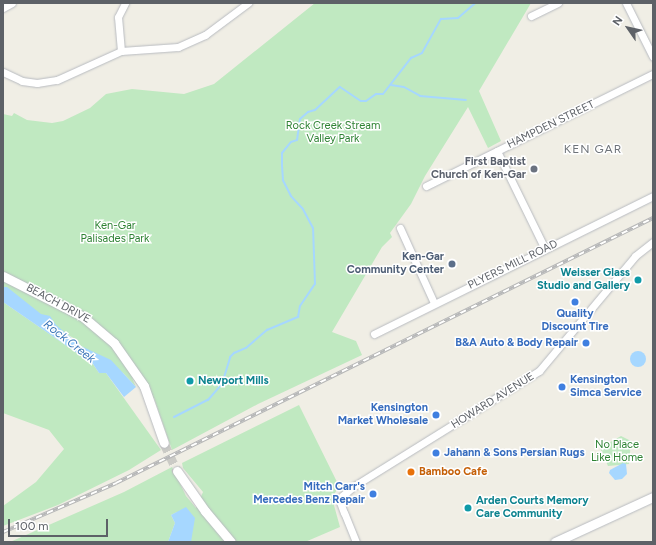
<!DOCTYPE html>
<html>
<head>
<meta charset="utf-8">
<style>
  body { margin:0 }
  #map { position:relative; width:656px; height:545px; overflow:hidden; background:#f0eee5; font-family:Figtree,sans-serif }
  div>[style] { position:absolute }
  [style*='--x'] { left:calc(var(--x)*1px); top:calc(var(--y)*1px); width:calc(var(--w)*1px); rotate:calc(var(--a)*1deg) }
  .green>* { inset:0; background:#c0e9c1 }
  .water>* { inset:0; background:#a6d7ff }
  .round { border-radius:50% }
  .stream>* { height:2px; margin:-1px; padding:0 1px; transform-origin:1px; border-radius:1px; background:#a6d7ff }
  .secondary-tunnel>* { height:9px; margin-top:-4.5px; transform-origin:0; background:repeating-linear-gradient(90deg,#cbcbc6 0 9px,transparent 0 13.5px) }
  .roads { filter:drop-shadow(0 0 1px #b8bbc0) drop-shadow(0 0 1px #b8bbc0) }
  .street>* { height:7px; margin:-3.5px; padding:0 3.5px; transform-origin:3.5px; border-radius:3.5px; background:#fff }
  .secondary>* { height:9px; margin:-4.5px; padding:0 4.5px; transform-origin:4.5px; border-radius:4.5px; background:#fff }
  .rail>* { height:3.5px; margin-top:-1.75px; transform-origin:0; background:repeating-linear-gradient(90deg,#fff 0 6px,#b6b7b8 0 12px); box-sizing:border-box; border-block:1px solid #b6b7b8 }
  .dots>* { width:11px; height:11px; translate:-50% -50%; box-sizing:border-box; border:2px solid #fff; border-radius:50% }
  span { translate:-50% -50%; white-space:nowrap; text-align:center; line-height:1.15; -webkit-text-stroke:3px #fff; paint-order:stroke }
  .street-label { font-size:11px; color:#5d6167 }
  .park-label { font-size:11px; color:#2f8334 }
  .worship-label { font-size:11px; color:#5b616d; font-weight:700 }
  .right { translate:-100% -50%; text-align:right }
  .service-label { font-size:11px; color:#4e5e75; font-weight:700 }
  .culture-label { font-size:11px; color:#0d838f; font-weight:700 }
  .left { translate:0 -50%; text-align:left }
  .shop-label { font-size:11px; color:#366cbe; font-weight:700 }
  .food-label { font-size:11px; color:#c56008; font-weight:700 }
  .neighbourhood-label { font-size:12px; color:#6e7379; letter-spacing:1px }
  .water-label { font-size:12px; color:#3b77b9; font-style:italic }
  .frame { position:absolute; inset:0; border:4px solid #5d6167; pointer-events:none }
  .north { position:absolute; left:608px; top:8px; width:40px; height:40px; -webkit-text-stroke:3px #fff; paint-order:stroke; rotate:304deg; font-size:11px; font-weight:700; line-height:16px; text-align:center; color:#5d6167 }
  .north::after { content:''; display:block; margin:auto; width:14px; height:18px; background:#5d6167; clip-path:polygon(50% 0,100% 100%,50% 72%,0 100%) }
  .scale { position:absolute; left:8px; top:519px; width:100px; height:18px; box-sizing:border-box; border:2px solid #5d6167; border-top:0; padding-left:5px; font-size:12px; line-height:14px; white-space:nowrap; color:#5d6167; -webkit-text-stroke:3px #fff; paint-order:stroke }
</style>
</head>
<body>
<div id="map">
  <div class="green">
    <div style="clip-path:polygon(315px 3px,531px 3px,479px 91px,501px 141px,488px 148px,468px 107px,425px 176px,411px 204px,390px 233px,392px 237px,382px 247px,332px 332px,356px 341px,362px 355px,258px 404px,172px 450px,154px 398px,149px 400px,132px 378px,136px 387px,123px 373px,81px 346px,77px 340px,3px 298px,3px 114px,12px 116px,14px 113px,27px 120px,52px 123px,63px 121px,90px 108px,106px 94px,132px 89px,184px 94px,214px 84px)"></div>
    <div style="clip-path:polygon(3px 302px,93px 364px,99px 373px,106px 373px,161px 450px,129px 470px,58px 505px,3px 526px,3px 506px,36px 482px,64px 449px,49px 430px,3px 413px)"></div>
    <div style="clip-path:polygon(299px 405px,339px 486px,332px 498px,340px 527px,305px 542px,179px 542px,177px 512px,171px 515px,175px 523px,168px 542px,10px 542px,124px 492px,172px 467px,186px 496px,196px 508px,203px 492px,183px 468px,182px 463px)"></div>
    <div style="clip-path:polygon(621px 436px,631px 441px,629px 464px,608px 466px,600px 448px)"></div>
  </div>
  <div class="water">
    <div style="clip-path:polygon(3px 287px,7px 287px,41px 314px,50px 316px,56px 325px,81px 346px,111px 360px,136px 387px,124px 397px,106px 373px,99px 373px,93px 364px,3px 302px)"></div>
    <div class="round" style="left:630px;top:351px;width:16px;height:16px"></div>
    <div style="clip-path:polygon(623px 463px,626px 464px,627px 474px,622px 479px,615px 480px,609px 473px,610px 470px)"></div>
    <div style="clip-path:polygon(186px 507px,195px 518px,191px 542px,168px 542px,175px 523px,171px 515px)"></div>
  </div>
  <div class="stream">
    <div style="--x:391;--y:85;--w:13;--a:9"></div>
    <div style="--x:404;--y:87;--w:18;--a:29"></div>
    <div style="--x:420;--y:96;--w:46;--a:5"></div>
    <div style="--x:174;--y:417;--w:38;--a:-27"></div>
    <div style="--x:208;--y:400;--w:21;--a:-49"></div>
    <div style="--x:222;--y:384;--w:28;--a:-73"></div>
    <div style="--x:230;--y:357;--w:6;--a:-45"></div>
    <div style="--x:234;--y:353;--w:13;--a:-23"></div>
    <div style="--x:246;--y:348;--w:28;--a:-41"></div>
    <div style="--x:267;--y:330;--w:34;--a:-23"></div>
    <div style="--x:298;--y:317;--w:11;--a:-80"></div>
    <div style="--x:300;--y:306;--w:27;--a:-56"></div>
    <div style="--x:315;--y:284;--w:56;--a:-92"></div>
    <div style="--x:313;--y:228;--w:21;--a:-118"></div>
    <div style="--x:303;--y:209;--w:18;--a:-133"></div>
    <div style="--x:291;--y:196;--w:18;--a:-117"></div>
    <div style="--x:283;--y:180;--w:15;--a:-94"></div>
    <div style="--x:282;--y:165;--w:12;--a:-90"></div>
    <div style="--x:282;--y:153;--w:14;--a:-51"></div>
    <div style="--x:291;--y:142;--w:6;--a:-18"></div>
    <div style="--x:297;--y:140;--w:21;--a:-82"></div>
    <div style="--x:300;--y:119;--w:11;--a:-41"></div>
    <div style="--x:308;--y:112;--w:7;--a:-16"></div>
    <div style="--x:315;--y:110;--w:34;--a:-43"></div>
    <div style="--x:340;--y:87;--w:25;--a:34"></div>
    <div style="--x:361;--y:101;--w:5;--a:0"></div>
    <div style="--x:366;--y:101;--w:12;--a:-35"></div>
    <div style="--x:376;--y:94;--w:7;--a:0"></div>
    <div style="--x:383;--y:94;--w:46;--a:-52.1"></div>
    <div style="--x:411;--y:58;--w:12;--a:-24"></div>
    <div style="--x:422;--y:53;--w:39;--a:-61"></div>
    <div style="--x:441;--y:19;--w:17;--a:-3"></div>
    <div style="--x:458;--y:18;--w:23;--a:-41"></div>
    <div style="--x:475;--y:3;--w:20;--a:0"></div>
  </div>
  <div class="secondary-tunnel">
    <div style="--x:164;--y:443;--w:31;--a:65"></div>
  </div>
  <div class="roads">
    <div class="street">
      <div style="--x:626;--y:3;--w:60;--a:63.4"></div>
      <div style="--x:3;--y:8;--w:10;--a:-29"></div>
      <div style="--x:531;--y:16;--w:30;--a:-26"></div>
      <div style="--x:121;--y:51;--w:34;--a:-95"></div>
      <div style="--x:118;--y:17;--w:16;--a:-63"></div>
      <div style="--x:3;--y:72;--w:21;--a:25"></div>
      <div style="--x:22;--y:81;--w:15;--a:8"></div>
      <div style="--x:37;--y:83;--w:20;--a:-9"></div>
      <div style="--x:57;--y:80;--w:70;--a:-24.4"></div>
      <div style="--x:121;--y:51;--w:57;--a:-4"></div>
      <div style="--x:178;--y:47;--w:30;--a:-24"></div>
      <div style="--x:205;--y:35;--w:54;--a:-36.7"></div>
      <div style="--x:497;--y:151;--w:109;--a:63.9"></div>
      <div style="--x:426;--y:186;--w:253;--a:-26.3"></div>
      <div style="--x:400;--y:228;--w:82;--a:65.6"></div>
      <div style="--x:374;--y:334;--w:311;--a:-26.3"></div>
      <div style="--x:356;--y:542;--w:31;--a:-112"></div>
      <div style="--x:344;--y:513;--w:12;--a:-110"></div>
      <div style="--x:340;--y:502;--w:6;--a:-72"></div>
      <div style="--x:342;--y:496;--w:16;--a:-40"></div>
      <div style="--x:354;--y:486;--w:218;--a:-31.9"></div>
      <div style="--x:539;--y:371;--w:150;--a:-50.1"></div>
      <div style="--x:635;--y:256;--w:23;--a:-38"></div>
    </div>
    <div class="secondary">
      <div style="--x:3;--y:276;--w:89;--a:26.9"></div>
      <div style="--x:82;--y:316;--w:42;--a:40.2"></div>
      <div style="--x:114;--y:343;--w:52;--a:55.1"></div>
      <div style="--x:144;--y:386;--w:60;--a:70.7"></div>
      <div style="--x:177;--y:471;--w:49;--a:55"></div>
      <div style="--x:205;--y:511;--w:40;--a:50"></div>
      <div style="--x:555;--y:542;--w:108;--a:-24.7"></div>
    </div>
  </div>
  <div class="rail">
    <div style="--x:3;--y:532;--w:123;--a:-23.4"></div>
    <div style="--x:116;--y:483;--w:599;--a:-26.27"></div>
  </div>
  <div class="dots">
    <div style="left:534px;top:169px;background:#6b7280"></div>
    <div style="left:452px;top:264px;background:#5c6f8a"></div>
    <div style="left:638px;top:280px;background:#0f9aa8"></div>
    <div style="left:575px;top:302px;background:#3f7fe0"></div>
    <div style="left:586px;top:343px;background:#3f7fe0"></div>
    <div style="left:190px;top:381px;background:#0f9aa8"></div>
    <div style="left:562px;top:387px;background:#3f7fe0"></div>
    <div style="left:436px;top:415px;background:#3f7fe0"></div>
    <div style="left:436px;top:453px;background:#3f7fe0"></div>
    <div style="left:411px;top:472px;background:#e8710a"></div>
    <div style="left:373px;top:494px;background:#3f7fe0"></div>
    <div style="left:468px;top:508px;background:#0f9aa8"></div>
  </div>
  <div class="street-label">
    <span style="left:551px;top:125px;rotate:-26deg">HAMPDEN STREET</span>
    <span style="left:513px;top:265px;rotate:-26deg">PLYERS MILL ROAD</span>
    <span style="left:58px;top:304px;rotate:28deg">BEACH DRIVE</span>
    <span style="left:493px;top:401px;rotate:-32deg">HOWARD AVENUE</span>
  </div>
  <div class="park-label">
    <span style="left:333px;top:133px">Rock Creek Stream<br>Valley Park</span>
    <span style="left:115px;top:233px">Ken-Gar<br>Palisades Park</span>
    <span style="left:617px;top:452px">No Place<br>Like Home</span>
  </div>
  <div class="worship-label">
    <span class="right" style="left:526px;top:169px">First Baptist<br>Church of Ken-Gar</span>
  </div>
  <div class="service-label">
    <span class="right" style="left:444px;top:264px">Ken-Gar<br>Community Center</span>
  </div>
  <div class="culture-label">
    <span class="right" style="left:630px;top:280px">Weisser Glass<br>Studio and Gallery</span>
    <span class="left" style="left:198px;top:381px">Newport Mills</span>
    <span class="left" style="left:476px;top:508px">Arden Courts Memory<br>Care Community</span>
  </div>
  <div class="shop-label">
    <span style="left:575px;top:321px">Quality<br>Discount Tire</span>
    <span class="right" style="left:578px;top:343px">B&amp;A Auto &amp; Body Repair</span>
    <span class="left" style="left:570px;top:387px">Kensington<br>Simca Service</span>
    <span class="right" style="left:428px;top:415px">Kensington<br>Market Wholesale</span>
    <span class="left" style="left:444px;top:453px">Jahann &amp; Sons Persian Rugs</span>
    <span class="right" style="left:365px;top:494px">Mitch Carr's<br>Mercedes Benz Repair</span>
  </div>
  <div class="food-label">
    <span class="left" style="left:419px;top:472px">Bamboo Cafe</span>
  </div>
  <div class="neighbourhood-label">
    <span style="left:593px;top:150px">KEN GAR</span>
  </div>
  <div class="water-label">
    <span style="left:69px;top:342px;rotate:38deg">Rock Creek</span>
  </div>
  <div class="frame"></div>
  <div class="north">N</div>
  <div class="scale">100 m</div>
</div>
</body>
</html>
